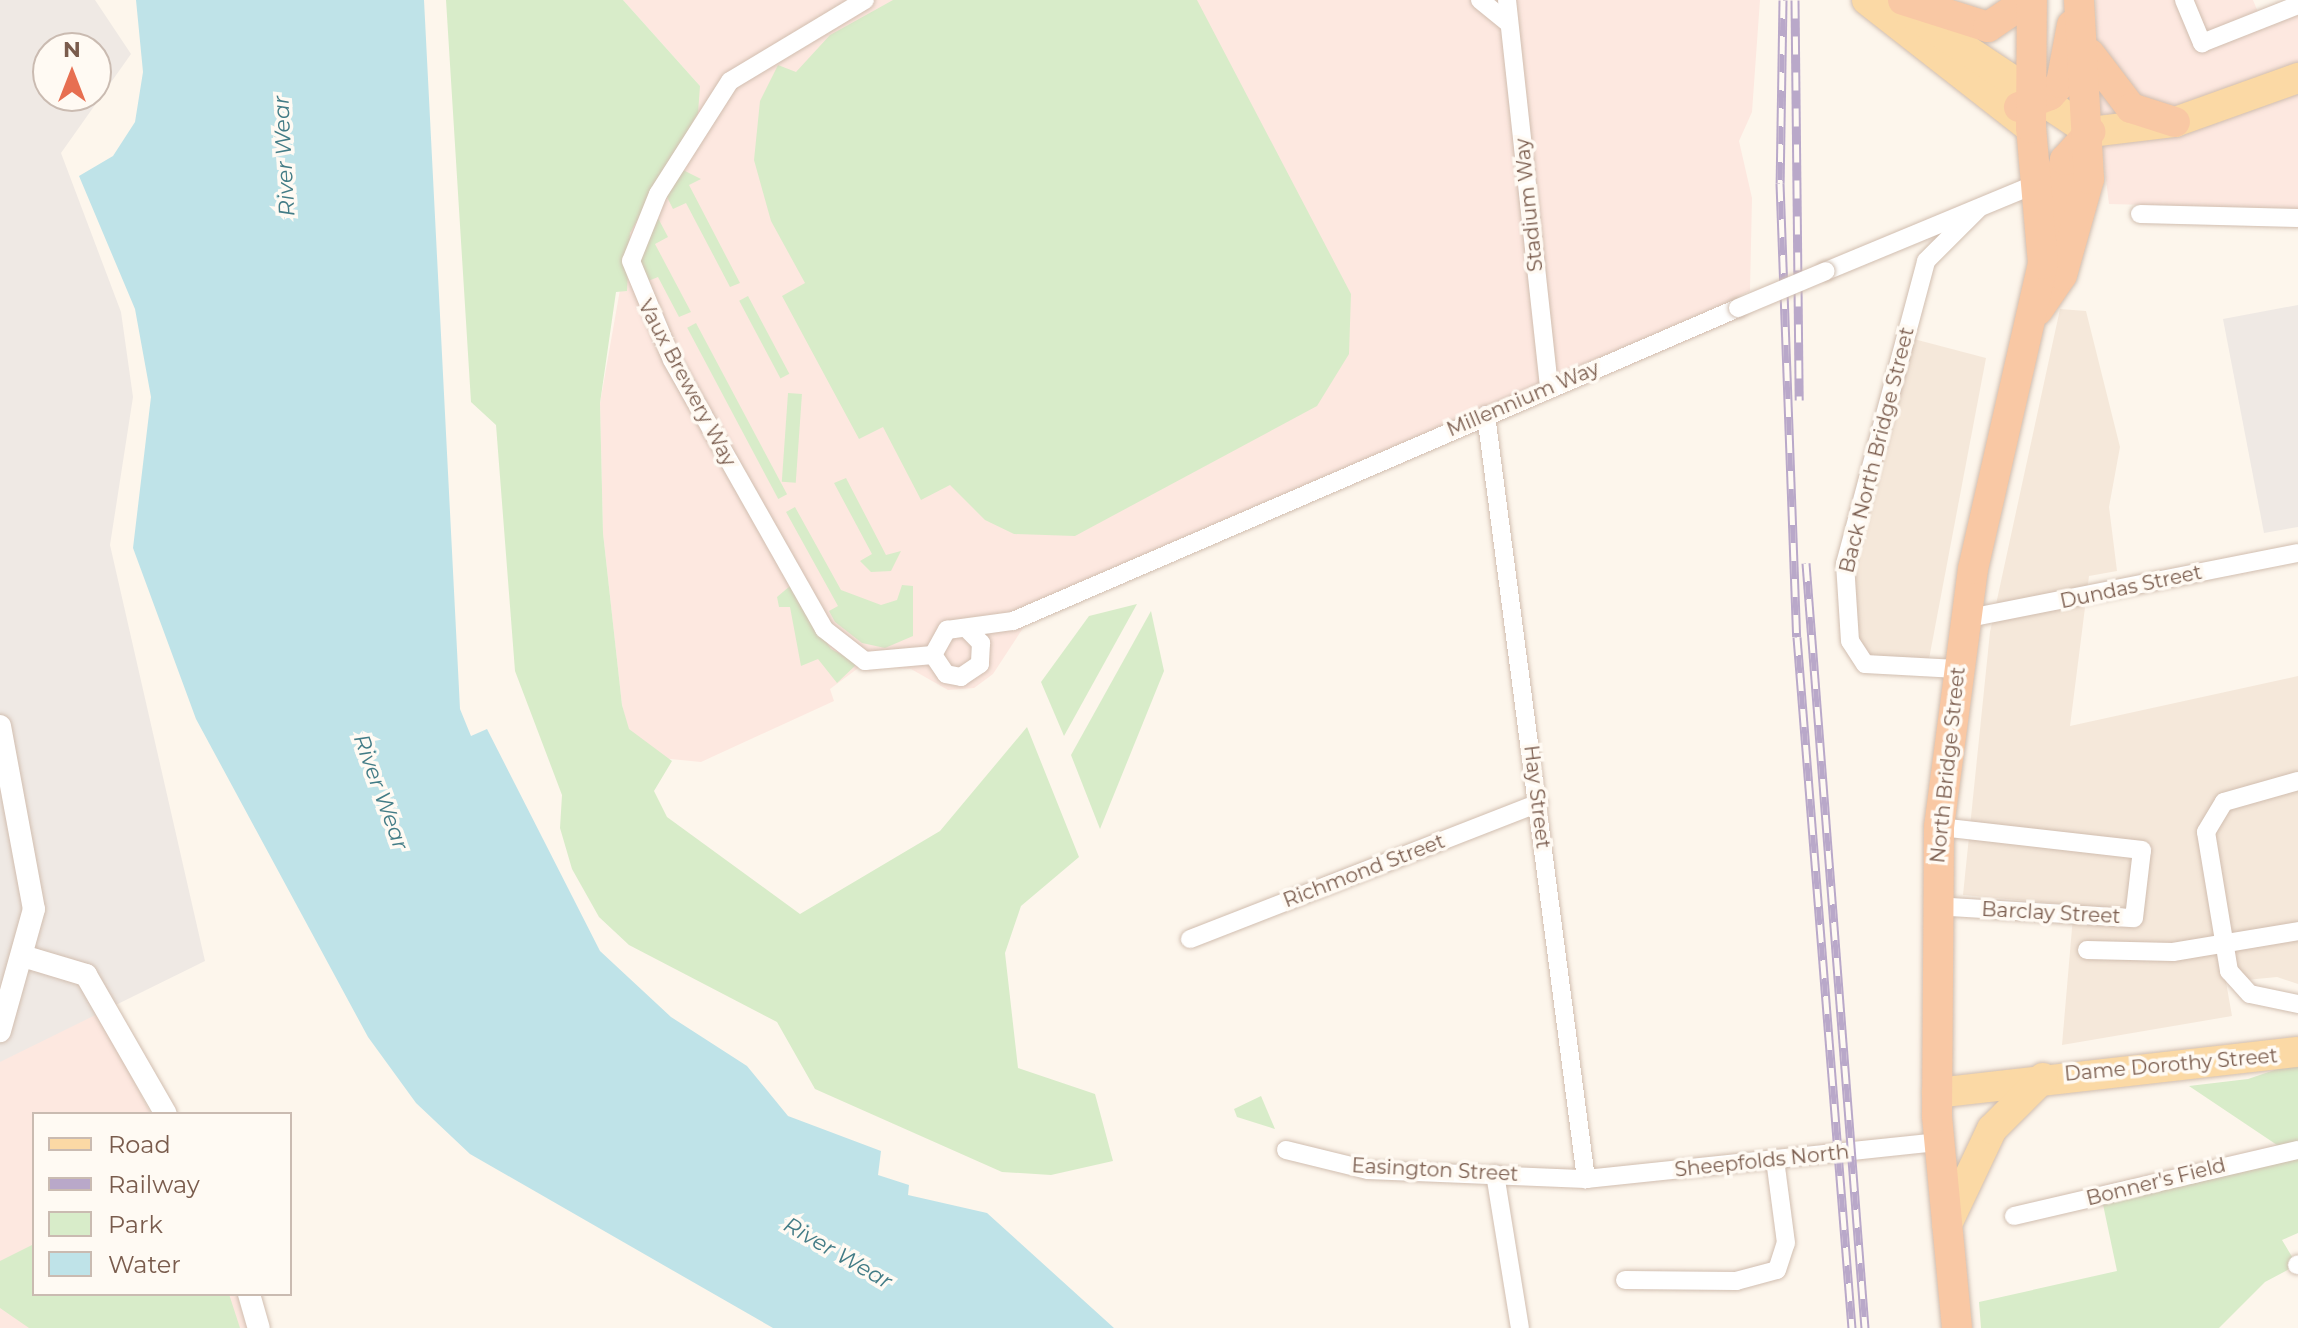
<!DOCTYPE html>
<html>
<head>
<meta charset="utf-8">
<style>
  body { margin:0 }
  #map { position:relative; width:2298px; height:1328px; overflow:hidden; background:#fdf6ec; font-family:Montserrat,sans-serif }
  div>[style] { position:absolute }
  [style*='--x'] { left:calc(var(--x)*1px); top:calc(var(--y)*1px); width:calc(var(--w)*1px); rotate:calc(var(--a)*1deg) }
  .residential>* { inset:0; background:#f5e8da }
  .commercial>* { inset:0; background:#fde8e0 }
  .industrial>* { inset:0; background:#efe9e4 }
  .green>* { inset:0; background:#d8ecc9; transform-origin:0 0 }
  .water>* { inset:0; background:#bfe3e8 }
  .roads { filter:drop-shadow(0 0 2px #d1beb0) drop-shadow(0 0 2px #d1beb0) }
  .minor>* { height:18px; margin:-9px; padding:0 9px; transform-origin:9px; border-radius:9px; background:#fff }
  .tertiary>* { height:22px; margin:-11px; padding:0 11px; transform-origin:11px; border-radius:11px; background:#fff }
  .primary>* { height:30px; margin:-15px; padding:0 15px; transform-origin:15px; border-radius:15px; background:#fbd9a5 }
  .trunk>* { height:30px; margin:-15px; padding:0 15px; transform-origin:15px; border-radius:15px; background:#f9c8a4 }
  .rail>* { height:9px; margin-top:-4.5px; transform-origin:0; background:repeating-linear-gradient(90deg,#fffaf3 0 18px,#b9a8c9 0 36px); box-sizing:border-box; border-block:2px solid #b9a8c9 }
  .bridges { filter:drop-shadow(0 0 2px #d1beb0) drop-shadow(0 0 2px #d1beb0) }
  .minor-bridge>* { height:18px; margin:-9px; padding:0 9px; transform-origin:9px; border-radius:9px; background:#fff }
  span { translate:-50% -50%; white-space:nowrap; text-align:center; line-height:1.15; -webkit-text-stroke:7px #fffaf3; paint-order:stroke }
  .street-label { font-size:20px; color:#7a5c4d }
  .water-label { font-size:22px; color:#437c86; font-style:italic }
  .legend { position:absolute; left:32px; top:1112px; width:260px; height:184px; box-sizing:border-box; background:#fffaf3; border:2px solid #cabbb1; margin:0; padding:10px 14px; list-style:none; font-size:24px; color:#7a5c4d }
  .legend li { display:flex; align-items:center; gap:16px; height:40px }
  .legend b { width:40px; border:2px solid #cabbb1 }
  .north { position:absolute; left:32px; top:32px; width:80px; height:80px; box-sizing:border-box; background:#fffaf3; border:2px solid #cabbb1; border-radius:50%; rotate:0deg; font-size:22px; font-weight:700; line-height:32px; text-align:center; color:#7a5c4d }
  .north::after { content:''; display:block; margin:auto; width:28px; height:36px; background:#e76f51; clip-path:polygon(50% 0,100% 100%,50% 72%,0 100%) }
</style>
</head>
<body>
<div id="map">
  <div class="residential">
    <div style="clip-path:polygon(2060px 309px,2086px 311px,2120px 447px,2109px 507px,2117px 571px,2089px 576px,2070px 726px,2298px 676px,2298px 984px,2277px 977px,2226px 982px,2232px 1016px,2062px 1045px,2074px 905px,1963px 895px,1990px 632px)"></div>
    <div style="clip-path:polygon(1910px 338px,1986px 358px,1929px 659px,1874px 659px,1858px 643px,1852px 577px)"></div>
  </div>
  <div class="commercial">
    <div style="clip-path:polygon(623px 0,1760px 0,1752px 112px,1739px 141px,1752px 198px,1750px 291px,1737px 297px,1738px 319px,1025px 625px,993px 674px,974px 688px,948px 690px,911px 669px,861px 666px,830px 689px,834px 701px,701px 762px,661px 758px,628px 729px,622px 705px,603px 533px,600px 403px,630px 233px,700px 86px)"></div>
    <div style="clip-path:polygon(2096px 0,2253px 0,2258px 12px,2298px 0,2298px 209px,2109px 204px,2097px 109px)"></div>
    <div style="clip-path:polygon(88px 993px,151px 1114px,34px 1114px,34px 1294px,237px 1294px,247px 1328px,0 1328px,0 1048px)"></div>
  </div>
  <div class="industrial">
    <div style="clip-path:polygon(evenodd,0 0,95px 0,131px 54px,61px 153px,121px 312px,133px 397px,110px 545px,205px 961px,0 1062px,0 0,48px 48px,96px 48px,96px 96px,48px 96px,48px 48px)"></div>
    <div style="clip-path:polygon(2298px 305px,2298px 527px,2264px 533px,2223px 319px)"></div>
  </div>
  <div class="green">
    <div style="clip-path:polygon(446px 0,623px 0,700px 86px,698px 113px,630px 233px,627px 291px,616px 292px,600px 403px,603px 533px,622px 705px,629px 729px,672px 761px,654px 791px,667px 817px,800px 914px,940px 831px,1027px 727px,1079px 857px,1021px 906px,1005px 953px,1018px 1068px,1095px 1094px,1113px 1161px,1051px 1175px,1002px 1172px,815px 1089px,777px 1022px,629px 945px,599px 917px,572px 869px,560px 828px,562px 795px,515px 671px,496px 425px,471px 402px)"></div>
    <div style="clip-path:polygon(893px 0,1197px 0,1351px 294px,1349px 354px,1317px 406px,1075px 536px,1014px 534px,985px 520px,950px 485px,921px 500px,883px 427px,859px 439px,782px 296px,805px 283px,771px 221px,754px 160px,760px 101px,778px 65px,796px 72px,830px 35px)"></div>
    <div style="clip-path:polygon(683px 170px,701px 179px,689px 185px,740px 283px,730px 287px,686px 203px,673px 209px,666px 195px)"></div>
    <div style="clip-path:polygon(658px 218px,668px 237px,655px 244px,691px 312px,679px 317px,658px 277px,643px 283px,638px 255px)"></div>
    <div style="left:748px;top:296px;width:88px;height:10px;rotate:62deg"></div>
    <div style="left:696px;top:323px;width:194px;height:10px;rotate:62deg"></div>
    <div style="left:788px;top:393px;width:14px;height:89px;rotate:4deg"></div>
    <div style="clip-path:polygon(846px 478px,886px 555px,901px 551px,891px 571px,871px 572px,860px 561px,872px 554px,834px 483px)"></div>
    <div style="clip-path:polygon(795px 507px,841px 590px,881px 605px,897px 600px,902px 585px,913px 586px,913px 636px,885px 648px,862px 643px,835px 622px,829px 611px,838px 606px,786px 512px)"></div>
    <div style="clip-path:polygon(790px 586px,831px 649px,858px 663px,837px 683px,818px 659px,801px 666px,790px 607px,779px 607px,777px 597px)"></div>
    <div style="clip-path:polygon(1137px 604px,1064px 736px,1041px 682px,1089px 616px)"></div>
    <div style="clip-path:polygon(1151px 611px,1164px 671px,1100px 829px,1071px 755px)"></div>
    <div style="clip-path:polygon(2298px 1062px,2298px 1233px,2282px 1240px,2297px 1265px,2265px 1282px,2219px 1328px,1981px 1328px,1979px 1302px,2117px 1271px,2101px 1195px,2283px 1149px,2189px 1086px,2248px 1079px)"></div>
    <div style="clip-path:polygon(1261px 1096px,1275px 1129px,1237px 1117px,1234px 1109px)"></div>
    <div style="clip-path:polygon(34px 1244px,34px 1294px,229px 1294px,240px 1328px,29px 1328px,0 1308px,0 1261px)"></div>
  </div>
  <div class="water">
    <div style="clip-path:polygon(136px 0,424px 0,460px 709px,471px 736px,487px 729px,600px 951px,671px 1017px,747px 1066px,788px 1116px,881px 1151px,878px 1175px,909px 1185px,908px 1195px,987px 1213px,1114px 1328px,773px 1328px,470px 1154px,416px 1103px,368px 1037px,196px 719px,133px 548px,151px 397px,135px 309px,79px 176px,113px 156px,135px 122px,143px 72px)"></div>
  </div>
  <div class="roads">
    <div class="minor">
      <div style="--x:865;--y:0;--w:157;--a:149"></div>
      <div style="--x:730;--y:81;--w:134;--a:122.5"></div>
      <div style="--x:658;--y:194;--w:72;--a:111.9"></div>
      <div style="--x:631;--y:261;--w:107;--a:67.5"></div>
      <div style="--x:672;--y:360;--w:309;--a:60.5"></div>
      <div style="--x:824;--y:629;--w:52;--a:38"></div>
      <div style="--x:865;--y:661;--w:68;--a:-5"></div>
      <div style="--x:1480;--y:0;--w:36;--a:39"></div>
      <div style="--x:1507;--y:0;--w:390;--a:83.8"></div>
      <div style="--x:2184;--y:0;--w:47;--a:67.3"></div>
      <div style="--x:2202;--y:43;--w:103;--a:-21.6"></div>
      <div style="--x:2140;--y:214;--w:158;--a:1.5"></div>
      <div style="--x:1826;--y:271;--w:227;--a:-22.5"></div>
      <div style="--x:1486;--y:415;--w:771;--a:82.54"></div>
      <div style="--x:1964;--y:619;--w:340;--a:-11.2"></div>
      <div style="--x:967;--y:629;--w:20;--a:45"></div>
      <div style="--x:981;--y:643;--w:21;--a:93"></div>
      <div style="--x:980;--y:664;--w:23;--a:146"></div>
      <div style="--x:961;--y:677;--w:15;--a:-169"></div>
      <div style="--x:946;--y:674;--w:23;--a:-124"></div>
      <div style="--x:933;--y:655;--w:29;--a:-61"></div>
      <div style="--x:947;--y:630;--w:67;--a:-7.8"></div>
      <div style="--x:1013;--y:621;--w:790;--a:-23.35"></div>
      <div style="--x:1957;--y:669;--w:92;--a:-176.9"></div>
      <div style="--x:1865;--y:664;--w:27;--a:-123"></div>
      <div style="--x:1850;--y:641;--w:77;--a:-93.7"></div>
      <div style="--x:1845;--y:564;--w:314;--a:-75"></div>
      <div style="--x:1926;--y:261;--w:74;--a:-45"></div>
      <div style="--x:2298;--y:781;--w:77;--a:164.2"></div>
      <div style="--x:2224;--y:802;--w:35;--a:121"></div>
      <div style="--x:2206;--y:832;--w:141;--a:80.6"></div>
      <div style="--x:2229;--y:971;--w:31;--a:48"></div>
      <div style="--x:2250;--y:994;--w:49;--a:11.8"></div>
      <div style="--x:1935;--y:906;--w:199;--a:3.5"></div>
      <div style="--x:2134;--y:918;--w:68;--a:-83.3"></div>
      <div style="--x:2142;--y:850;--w:204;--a:-173.5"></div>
      <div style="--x:1190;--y:939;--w:374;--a:-21.3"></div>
      <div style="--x:2087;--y:950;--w:86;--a:1.3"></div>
      <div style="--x:2173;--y:952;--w:127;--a:-9.5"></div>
      <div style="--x:1286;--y:1150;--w:84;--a:13.7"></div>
      <div style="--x:1368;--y:1170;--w:218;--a:2.4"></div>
      <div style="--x:1586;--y:1179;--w:355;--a:-6"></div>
      <div style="--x:1495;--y:1174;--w:156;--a:80.8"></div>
      <div style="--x:2014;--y:1216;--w:292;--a:-13.1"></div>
      <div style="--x:2297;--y:1265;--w:1;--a:-45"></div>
      <div style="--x:1625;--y:1280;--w:111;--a:0.5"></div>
      <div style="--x:1736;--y:1281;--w:42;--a:-15"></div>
      <div style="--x:1777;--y:1270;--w:28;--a:-72"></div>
      <div style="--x:1786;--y:1243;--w:85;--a:-97.5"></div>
    </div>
    <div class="tertiary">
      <div style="--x:0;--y:726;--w:186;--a:79.5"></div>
      <div style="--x:34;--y:909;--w:127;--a:105.6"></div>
      <div style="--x:26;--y:957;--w:63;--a:16.7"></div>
      <div style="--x:86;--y:975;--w:160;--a:60.1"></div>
      <div style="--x:249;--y:1294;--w:35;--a:74"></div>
    </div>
    <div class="primary">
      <div style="--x:1867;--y:0;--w:208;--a:38"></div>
      <div style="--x:1893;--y:1;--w:237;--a:33.6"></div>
      <div style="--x:2090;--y:132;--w:86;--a:-6.7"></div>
      <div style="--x:2175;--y:122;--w:131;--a:-19.7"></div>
      <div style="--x:1937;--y:1093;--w:363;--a:-6.5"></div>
      <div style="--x:1947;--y:1224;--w:105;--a:-64.7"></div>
      <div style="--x:1992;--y:1129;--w:72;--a:-45"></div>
    </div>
    <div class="trunk">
      <div style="--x:1903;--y:0;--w:89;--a:17.6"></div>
      <div style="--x:1988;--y:27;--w:48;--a:-34"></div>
      <div style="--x:2090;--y:54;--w:68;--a:52.8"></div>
      <div style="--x:2131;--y:108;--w:46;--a:17.7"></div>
      <div style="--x:2019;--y:107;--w:33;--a:-21"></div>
      <div style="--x:2050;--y:95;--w:16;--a:-47"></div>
      <div style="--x:2061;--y:83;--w:59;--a:-79.3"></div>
      <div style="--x:2050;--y:227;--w:69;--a:-77.4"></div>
      <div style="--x:2065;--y:160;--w:38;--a:-48"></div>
      <div style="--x:2038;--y:310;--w:42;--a:-55.6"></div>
      <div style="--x:2062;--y:275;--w:100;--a:-74.3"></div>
      <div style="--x:2089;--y:179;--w:179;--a:-93.2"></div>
      <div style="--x:1957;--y:1328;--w:213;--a:-95.4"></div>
      <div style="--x:1937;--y:1116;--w:289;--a:-89.6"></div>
      <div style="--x:1939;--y:827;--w:260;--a:-82.5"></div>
      <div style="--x:1973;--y:569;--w:313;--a:-77.1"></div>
      <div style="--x:2043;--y:264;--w:137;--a:-95"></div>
      <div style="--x:2031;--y:128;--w:128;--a:-89.6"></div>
    </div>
  </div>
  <div class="rail">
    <div style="--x:1783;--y:0;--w:183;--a:90.9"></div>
    <div style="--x:1780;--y:183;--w:454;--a:87.9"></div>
    <div style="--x:1797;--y:637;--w:693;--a:85.45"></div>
    <div style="--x:1795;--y:0;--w:400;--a:89.4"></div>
    <div style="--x:1806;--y:563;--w:767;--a:85.59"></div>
  </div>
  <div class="bridges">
    <div class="minor-bridge">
      <div style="--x:1738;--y:308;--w:95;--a:-22.8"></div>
    </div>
  </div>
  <div class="street-label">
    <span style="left:1529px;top:205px;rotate:-96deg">Stadium Way</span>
    <span style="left:687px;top:383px;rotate:62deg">Vaux Brewery Way</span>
    <span style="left:1523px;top:399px;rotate:-23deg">Millennium Way</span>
    <span style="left:1877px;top:450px;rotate:-76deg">Back North Bridge Street</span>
    <span style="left:2131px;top:587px;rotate:-12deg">Dundas Street</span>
    <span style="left:1948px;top:765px;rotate:-84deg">North Bridge Street</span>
    <span style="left:1537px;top:797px;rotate:83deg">Hay Street</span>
    <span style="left:1364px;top:871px;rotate:-21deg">Richmond Street</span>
    <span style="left:2051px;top:913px;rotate:3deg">Barclay Street</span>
    <span style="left:2171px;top:1065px;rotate:-5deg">Dame Dorothy Street</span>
    <span style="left:1762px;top:1161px;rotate:-6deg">Sheepfolds North</span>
    <span style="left:1435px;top:1170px;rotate:3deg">Easington Street</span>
    <span style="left:2156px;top:1182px;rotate:-14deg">Bonner's Field</span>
  </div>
  <div class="water-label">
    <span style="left:284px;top:156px;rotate:-93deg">River Wear</span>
    <span style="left:381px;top:792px;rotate:70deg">River Wear</span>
    <span style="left:838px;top:1253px;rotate:30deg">River Wear</span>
  </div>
  <ul class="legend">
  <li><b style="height:10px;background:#fbd9a5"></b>Road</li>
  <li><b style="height:10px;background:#b9a8c9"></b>Railway</li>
  <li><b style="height:22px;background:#d8ecc9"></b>Park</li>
  <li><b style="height:22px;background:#bfe3e8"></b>Water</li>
  </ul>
  <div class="north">N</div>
</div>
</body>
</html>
